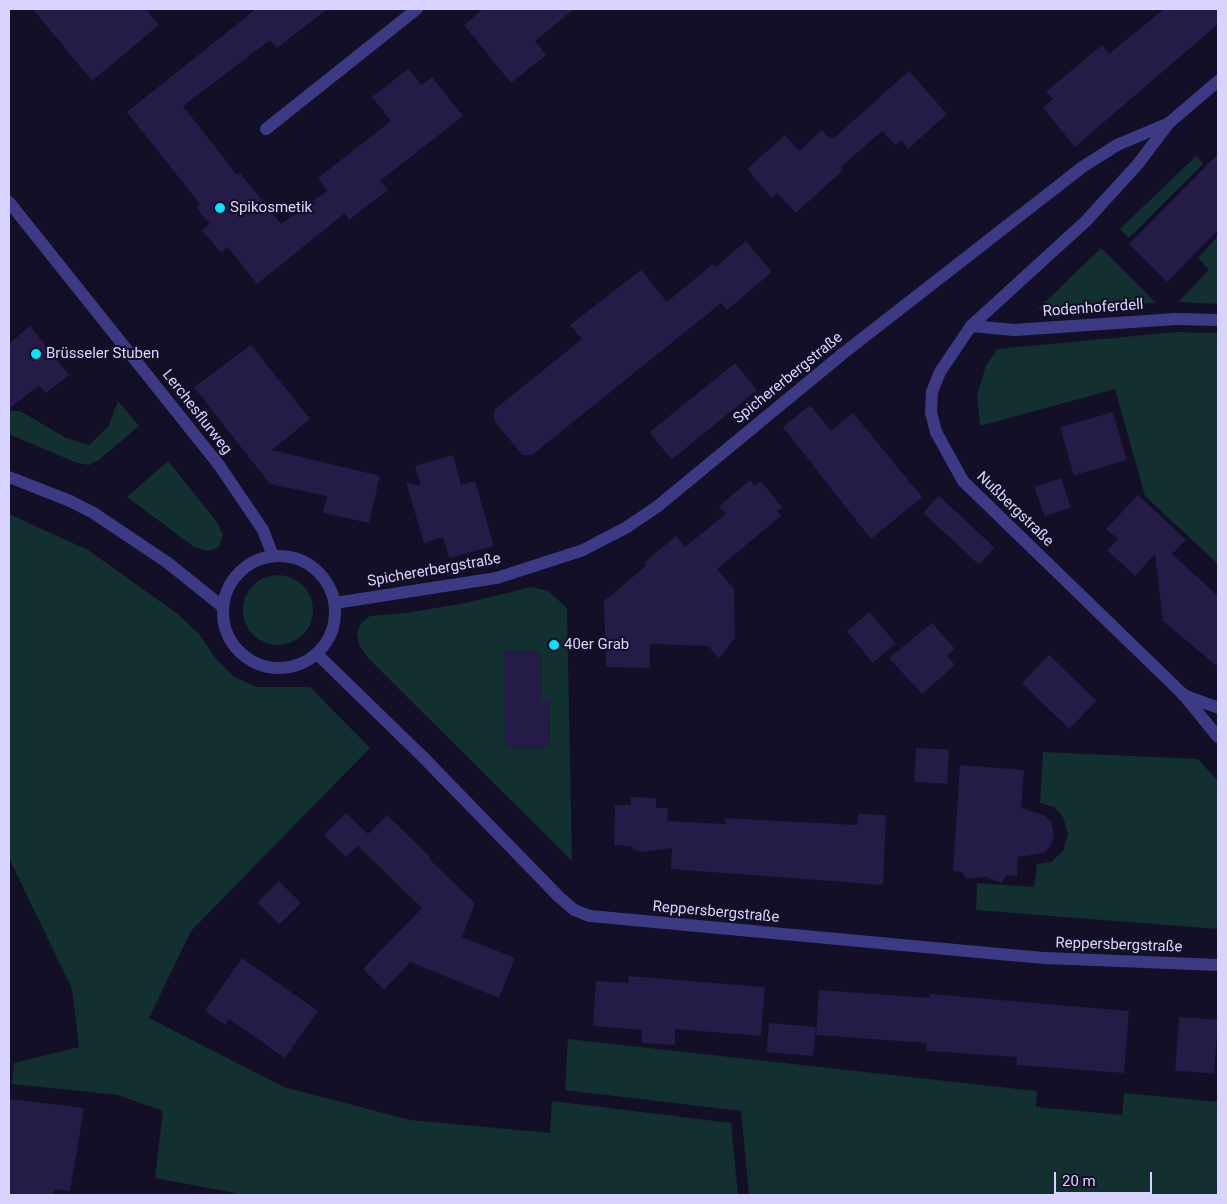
<!DOCTYPE html>
<html>
<head>
<meta charset="utf-8">
<style>
  body { margin:0 }
  #map { position:relative; width:1227px; height:1204px; overflow:hidden; background:#130f26; font-family:Roboto,sans-serif }
  div>[style] { position:absolute }
  [style*='--x'] { left:calc(var(--x)*1px); top:calc(var(--y)*1px); width:calc(var(--w)*1px); rotate:calc(var(--a)*1deg) }
  .green>* { inset:0; background:#12302f }
  .round { border-radius:50% }
  .building>* { inset:0; background:#241b47; transform-origin:0 0 }
  .minor>* { height:12px; margin:-6px; padding:0 6px; transform-origin:6px; border-radius:6px; background:#3d3a85 }
  .minor>.ring { margin:-6px; padding:0; box-sizing:content-box; background:none; border:12px solid #3d3a85; border-radius:50% }
  .dots>* { width:14px; height:14px; translate:-50% -50%; box-sizing:border-box; border:2px solid #130f26; border-radius:50% }
  span { translate:-50% -50%; white-space:nowrap; text-align:center; line-height:1.15; -webkit-text-stroke:4px #130f26; paint-order:stroke }
  .poi-label { font-size:15px; color:#d9d4ff }
  .left { translate:0 -50%; text-align:left }
  .street-label { font-size:15px; color:#d9d4ff }
  .frame { position:absolute; inset:0; border:10px solid #d9d4ff; pointer-events:none }
  .scale { position:absolute; left:1054px; top:1172px; width:98px; height:22px; box-sizing:border-box; border:2px solid #d9d4ff; border-top:0; padding-left:6px; font-size:15px; line-height:18px; white-space:nowrap; color:#d9d4ff; -webkit-text-stroke:4px #130f26; paint-order:stroke }
</style>
</head>
<body>
<div id="map">
  <div class="green">
    <div style="clip-path:polygon(1196px 156px,1203px 164px,1129px 238px,1120px 229px)"></div>
    <div style="clip-path:polygon(1218px 236px,1218px 304px,1178px 302px,1209px 270px,1198px 258px)"></div>
    <div style="clip-path:polygon(1101px 248px,1156px 303px,1038px 309px)"></div>
    <div style="clip-path:polygon(1176px 332px,1218px 333px,1218px 564px,1145px 496px,1115px 389px,980px 426px,977px 395px,986px 366px,997px 349px)"></div>
    <div style="clip-path:polygon(118px 401px,139px 426px,99px 460px,89px 465px,77px 463px,9px 434px,9px 411px,20px 411px,66px 438px,89px 445px,108px 427px)"></div>
    <div style="clip-path:polygon(168px 461px,217px 522px,223px 535px,219px 547px,208px 551px,194px 547px,127px 497px)"></div>
    <div style="clip-path:polygon(9px 514px,88px 550px,179px 615px,199px 634px,216px 659px,234px 677px,257px 687px,310px 687px,370px 748px,191px 931px,149px 1018px,284px 1087px,410px 1120px,550px 1133px,552px 1101px,731px 1123px,738px 1195px,235px 1195px,235px 1193px,155px 1178px,163px 1111px,118px 1095px,12px 1084px,14px 1063px,79px 1047px,72px 989px,9px 858px)"></div>
    <div class="round" style="left:243px;top:575px;width:70px;height:70px"></div>
    <div style="clip-path:polygon(evenodd,531px 587px,548px 591px,567px 608px,572px 861px,368px 658px,359px 645px,357px 632px,362px 622px,370px 616px,406px 613px,466px 603px,531px 587px,504px 651px,540px 651px,541px 701px,549px 701px,550px 747px,504px 651px)"></div>
    <div style="clip-path:polygon(1043px 752px,1198px 759px,1218px 781px,1218px 929px,976px 910px,977px 883px,1034px 887px,1037px 864px,1051px 862px,1063px 851px,1068px 834px,1063px 817px,1054px 807px,1040px 803px)"></div>
    <div style="clip-path:polygon(568px 1039px,1037px 1091px,1036px 1107px,1122px 1115px,1124px 1093px,1218px 1102px,1218px 1195px,749px 1195px,741px 1111px,565px 1090px)"></div>
  </div>
  <div class="building">
    <div style="clip-path:polygon(33px 9px,146px 9px,159px 25px,92px 81px)"></div>
    <div style="clip-path:polygon(256px 9px,327px 9px,277px 48px,270px 40px,183px 106px,237px 175px,240px 173px,281px 224px,327px 191px,318px 178px,391px 121px,372px 97px,408px 69px,422px 85px,432px 77px,463px 116px,380px 181px,388px 190px,349px 220px,345px 213px,257px 284px,228px 247px,221px 253px,202px 230px,210px 224px,196px 207px,200px 204px,127px 112px)"></div>
    <div style="clip-path:polygon(483px 9px,574px 9px,535px 41px,546px 55px,511px 83px,464px 25px)"></div>
    <div style="clip-path:polygon(1164px 9px,1218px 9px,1218px 24px,1075px 147px,1043px 108px,1053px 99px,1046px 92px,1102px 45px,1109px 54px)"></div>
    <div style="clip-path:polygon(909px 71px,947px 114px,908px 149px,901px 140px,895px 145px,882px 131px,841px 167px,843px 170px,796px 213px,777px 193px,772px 198px,747px 169px,785px 135px,799px 151px,822px 130px,830px 139px,832px 136px,834px 138px)"></div>
    <div style="clip-path:polygon(1218px 154px,1218px 230px,1167px 282px,1129px 244px)"></div>
    <div style="clip-path:polygon(746px 241px,772px 272px,727px 310px,721px 303px,532px 455px,522px 455px,494px 420px,494px 410px,582px 339px,570px 325px,641px 270px,667px 302px,713px 264px,716px 267px)"></div>
    <div style="clip-path:polygon(30px 326px,69px 375px,46px 393px,39px 385px,9px 409px,9px 344px)"></div>
    <div style="clip-path:polygon(251px 345px,310px 419px,272px 450px,380px 476px,369px 523px,323px 513px,327px 496px,270px 484px,194px 387px)"></div>
    <div style="left:735px;top:363px;width:35px;height:110px;rotate:51deg"></div>
    <div style="clip-path:polygon(810px 405px,831px 431px,853px 413px,922px 497px,871px 539px,783px 427px)"></div>
    <div style="left:1113px;top:412px;width:50px;height:55px;rotate:74deg"></div>
    <div style="clip-path:polygon(453px 455px,461px 485px,475px 481px,494px 546px,449px 558px,443px 537px,424px 543px,406px 482px,421px 486px,415px 466px)"></div>
    <div style="left:1061px;top:478px;width:31px;height:28px;rotate:71deg"></div>
    <div style="clip-path:polygon(750px 480px,755px 486px,761px 481px,782px 507px,777px 511px,781px 516px,717px 569px,734px 589px,735px 638px,719px 658px,708px 646px,650px 644px,650px 668px,606px 667px,604px 601px,646px 566px,644px 563px,676px 536px,685px 547px,726px 514px,719px 506px)"></div>
    <div style="clip-path:polygon(1138px 495px,1186px 540px,1172px 554px,1218px 596px,1218px 667px,1163px 621px,1155px 554px,1135px 576px,1107px 550px,1118px 539px,1106px 529px)"></div>
    <div style="left:939px;top:496px;width:76px;height:23px;rotate:43deg"></div>
    <div style="left:870px;top:612px;width:41px;height:30px;rotate:51deg"></div>
    <div style="clip-path:polygon(932px 623px,955px 649px,947px 656px,955px 665px,922px 694px,889px 658px)"></div>
    <div style="clip-path:polygon(504px 651px,540px 651px,541px 701px,549px 700px,550px 748px,505px 748px)"></div>
    <div style="left:1049px;top:655px;width:66px;height:39px;rotate:44deg"></div>
    <div style="left:916px;top:748px;width:33px;height:34px;rotate:3deg"></div>
    <div style="clip-path:polygon(960px 765px,1024px 770px,1021px 808px,1044px 815px,1051px 821px,1054px 834px,1051px 846px,1043px 853px,1018px 857px,1017px 876px,1006px 875px,1002px 883px,986px 877px,966px 879px,962px 872px,953px 871px)"></div>
    <div style="clip-path:polygon(631px 797px,656px 798px,656px 808px,668px 808px,667px 821px,725px 824px,725px 818px,857px 825px,858px 814px,886px 815px,883px 885px,671px 869px,672px 848px,642px 852px,635px 850px,632px 846px,614px 845px,615px 805px,631px 805px)"></div>
    <div style="clip-path:polygon(346px 813px,368px 834px,387px 815px,430px 857px,429px 859px,475px 903px,462px 937px,515px 958px,499px 998px,410px 962px,384px 990px,363px 969px,422px 908px,358px 846px,346px 857px,324px 835px)"></div>
    <div style="left:279px;top:881px;width:31px;height:30px;rotate:45deg"></div>
    <div style="clip-path:polygon(242px 958px,318px 1011px,285px 1058px,229px 1019px,225px 1025px,205px 1011px)"></div>
    <div style="clip-path:polygon(629px 976px,765px 987px,761px 1036px,675px 1029px,675px 1045px,642px 1043px,642px 1030px,593px 1026px,596px 981px,628px 983px)"></div>
    <div style="clip-path:polygon(819px 990px,930px 998px,930px 994px,1129px 1011px,1124px 1073px,1016px 1065px,1017px 1057px,926px 1051px,927px 1043px,816px 1035px)"></div>
    <div style="left:1179px;top:1017px;width:39px;height:54px;rotate:4deg"></div>
    <div style="left:769px;top:1023px;width:47px;height:29px;rotate:5deg"></div>
    <div style="clip-path:polygon(9px 1099px,84px 1108px,70px 1191px,54px 1189px,53px 1195px,9px 1195px)"></div>
  </div>
  <div class="minor">
    <div style="--x:1169;--y:123;--w:51;--a:127.1"></div>
    <div style="--x:1138;--y:164;--w:77;--a:132.4"></div>
    <div style="--x:1086;--y:221;--w:156;--a:137.6"></div>
    <div style="--x:971;--y:326;--w:55;--a:124"></div>
    <div style="--x:940;--y:372;--w:22;--a:112"></div>
    <div style="--x:932;--y:392;--w:20;--a:93"></div>
    <div style="--x:931;--y:412;--w:21;--a:76"></div>
    <div style="--x:936;--y:432;--w:56;--a:61.1"></div>
    <div style="--x:963;--y:481;--w:306;--a:44.1"></div>
    <div style="--x:1183;--y:694;--w:55;--a:50.9"></div>
    <div style="--x:266;--y:129;--w:193;--a:-38.5"></div>
    <div style="--x:9;--y:202;--w:337;--a:51.4"></div>
    <div style="--x:219;--y:465;--w:78;--a:55.9"></div>
    <div style="--x:263;--y:530;--w:28;--a:69"></div>
    <div style="--x:971;--y:326;--w:43;--a:5.3"></div>
    <div style="--x:1014;--y:330;--w:162;--a:-3.9"></div>
    <div style="--x:1176;--y:319;--w:42;--a:1.4"></div>
    <div style="--x:9;--y:477;--w:66;--a:21.5"></div>
    <div style="--x:70;--y:501;--w:28;--a:27"></div>
    <div style="--x:95;--y:514;--w:88;--a:33.9"></div>
    <div style="--x:168;--y:563;--w:70;--a:38.7"></div>
    <div class="ring" style="left:223px;top:556px;width:100px;height:100px"></div>
    <div style="--x:335;--y:603;--w:164;--a:-8.8"></div>
    <div style="--x:497;--y:578;--w:90;--a:-18"></div>
    <div style="--x:583;--y:550;--w:50;--a:-27.6"></div>
    <div style="--x:627;--y:527;--w:37;--a:-34"></div>
    <div style="--x:658;--y:506;--w:237;--a:-39.5"></div>
    <div style="--x:841;--y:355;--w:304;--a:-37.9"></div>
    <div style="--x:1081;--y:168;--w:43;--a:-32.6"></div>
    <div style="--x:1117;--y:145;--w:56;--a:-22.9"></div>
    <div style="--x:1169;--y:123;--w:65;--a:-40.6"></div>
    <div style="--x:317;--y:654;--w:146;--a:44.2"></div>
    <div style="--x:422;--y:756;--w:195;--a:45.8"></div>
    <div style="--x:558;--y:896;--w:21;--a:41"></div>
    <div style="--x:574;--y:910;--w:17;--a:21"></div>
    <div style="--x:590;--y:916;--w:458;--a:5.3"></div>
    <div style="--x:1046;--y:958;--w:172;--a:2.3"></div>
    <div style="--x:1183;--y:695;--w:37;--a:20"></div>
  </div>
  <div class="dots">
    <div style="left:220px;top:208px;background:#00e5ff"></div>
    <div style="left:36px;top:354px;background:#00e5ff"></div>
    <div style="left:554px;top:645px;background:#00e5ff"></div>
  </div>
  <div class="poi-label">
    <span class="left" style="left:230px;top:208px">Spikosmetik</span>
    <span class="left" style="left:46px;top:354px">Brüsseler Stuben</span>
    <span class="left" style="left:564px;top:645px">40er Grab</span>
  </div>
  <div class="street-label">
    <span style="left:1093px;top:308px;rotate:-4deg">Rodenhoferdell</span>
    <span style="left:788px;top:378px;rotate:-39deg">Spichererbergstraße</span>
    <span style="left:197px;top:412px;rotate:52deg">Lerchesflurweg</span>
    <span style="left:1015px;top:509px;rotate:44deg">Nußbergstraße</span>
    <span style="left:434px;top:570px;rotate:-10deg">Spichererbergstraße</span>
    <span style="left:716px;top:912px;rotate:5deg">Reppersbergstraße</span>
    <span style="left:1119px;top:945px;rotate:2deg">Reppersbergstraße</span>
  </div>
  <div class="frame"></div>
  <div class="scale">20 m</div>
</div>
</body>
</html>
